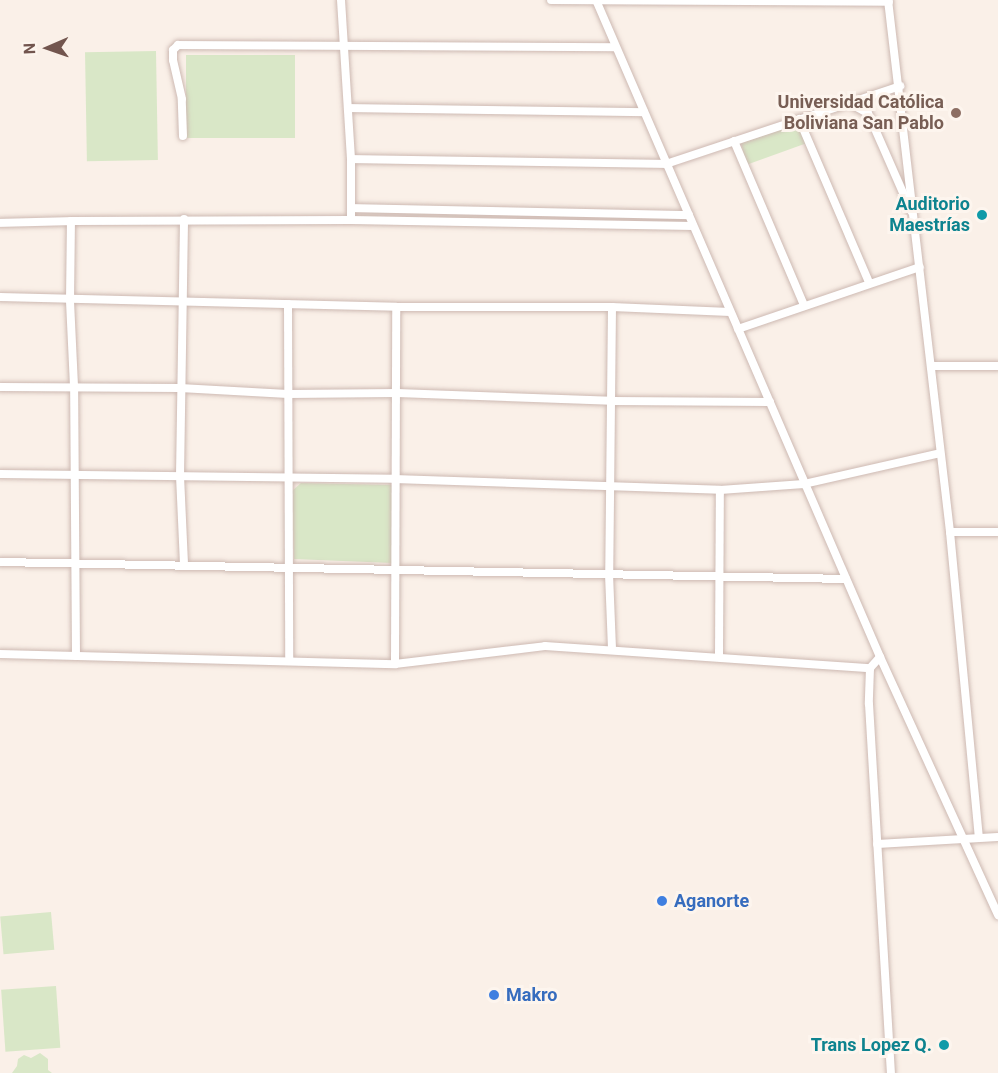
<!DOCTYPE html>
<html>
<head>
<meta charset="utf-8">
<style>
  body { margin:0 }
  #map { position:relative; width:998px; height:1073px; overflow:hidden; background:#faf0e8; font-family:Roboto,sans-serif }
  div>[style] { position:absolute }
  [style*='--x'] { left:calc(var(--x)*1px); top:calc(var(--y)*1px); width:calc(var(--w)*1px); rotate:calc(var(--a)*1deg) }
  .green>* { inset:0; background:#d9e7c7; transform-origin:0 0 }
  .roads { filter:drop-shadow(0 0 2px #cdb9b2) drop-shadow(0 0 2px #cdb9b2) }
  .minor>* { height:8px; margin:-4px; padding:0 4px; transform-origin:4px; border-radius:4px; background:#fff }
  .dots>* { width:16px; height:16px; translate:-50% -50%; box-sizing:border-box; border:3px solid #fdf5ee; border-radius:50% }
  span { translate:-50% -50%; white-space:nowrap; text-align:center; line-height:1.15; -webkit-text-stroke:6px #fdf5ee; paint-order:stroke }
  .education-label { font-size:18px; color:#785e54; font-weight:700 }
  .right { translate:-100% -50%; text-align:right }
  .culture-label { font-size:18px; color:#0d838f; font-weight:700 }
  .shop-label { font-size:18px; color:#366cbe; font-weight:700 }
  .left { translate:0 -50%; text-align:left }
  .north { position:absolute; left:18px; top:18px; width:60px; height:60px; -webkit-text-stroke:4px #fdf5ee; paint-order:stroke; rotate:268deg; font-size:16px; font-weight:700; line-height:24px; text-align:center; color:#72554e }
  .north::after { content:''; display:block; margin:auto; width:21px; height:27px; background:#72554e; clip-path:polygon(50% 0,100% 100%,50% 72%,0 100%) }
</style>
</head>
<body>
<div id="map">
  <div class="green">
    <div style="left:156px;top:51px;width:109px;height:71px;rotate:89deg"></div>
    <div style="left:295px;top:55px;width:83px;height:109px;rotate:90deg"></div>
    <div style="clip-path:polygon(797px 124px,807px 143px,746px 165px,741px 142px)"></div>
    <div style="clip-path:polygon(301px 483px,393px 485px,392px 563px,294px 559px,292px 491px)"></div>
    <div style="left:51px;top:912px;width:38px;height:51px;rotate:85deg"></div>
    <div style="left:56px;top:986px;width:62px;height:55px;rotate:86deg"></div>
    <div style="clip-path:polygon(40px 1053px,48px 1059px,48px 1070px,52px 1073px,12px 1073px,17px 1066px,18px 1059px,24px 1055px,31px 1058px)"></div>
  </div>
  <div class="roads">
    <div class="minor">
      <div style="--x:341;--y:0;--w:159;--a:86.4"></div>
      <div style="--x:351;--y:159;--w:61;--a:90"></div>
      <div style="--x:551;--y:0;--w:338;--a:0.3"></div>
      <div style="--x:596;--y:0;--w:716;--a:66.62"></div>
      <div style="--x:880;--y:657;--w:284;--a:65.4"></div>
      <div style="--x:888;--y:0;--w:536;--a:83.35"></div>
      <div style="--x:950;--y:532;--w:307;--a:84.6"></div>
      <div style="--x:849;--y:103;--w:21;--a:28"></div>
      <div style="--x:868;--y:113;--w:107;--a:66.3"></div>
      <div style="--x:349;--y:108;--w:295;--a:0.8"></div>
      <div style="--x:799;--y:119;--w:177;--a:66.8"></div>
      <div style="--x:183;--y:136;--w:37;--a:-92"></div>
      <div style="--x:182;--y:99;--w:40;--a:-103"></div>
      <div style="--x:173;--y:60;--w:10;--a:-90"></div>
      <div style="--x:173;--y:50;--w:7;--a:-45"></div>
      <div style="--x:178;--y:45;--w:437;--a:0.3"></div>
      <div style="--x:734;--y:141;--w:178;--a:66.9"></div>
      <div style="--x:351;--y:159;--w:315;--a:0.9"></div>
      <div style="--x:666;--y:164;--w:247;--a:-18.4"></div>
      <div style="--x:352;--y:208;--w:337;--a:1.2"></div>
      <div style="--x:0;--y:223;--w:71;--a:-1.6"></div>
      <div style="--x:0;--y:297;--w:396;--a:1.4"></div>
      <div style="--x:396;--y:307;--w:216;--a:0"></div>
      <div style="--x:612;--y:307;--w:118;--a:2.4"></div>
      <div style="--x:288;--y:304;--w:357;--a:89.8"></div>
      <div style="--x:612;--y:307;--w:267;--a:90.6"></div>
      <div style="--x:609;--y:574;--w:76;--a:87.7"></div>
      <div style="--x:738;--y:329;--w:192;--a:-18.8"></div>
      <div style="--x:931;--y:366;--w:67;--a:0"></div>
      <div style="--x:0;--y:387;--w:180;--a:0.3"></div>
      <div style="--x:180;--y:388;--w:108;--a:3.2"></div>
      <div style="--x:288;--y:394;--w:109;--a:-0.5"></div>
      <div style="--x:397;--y:393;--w:214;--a:2.1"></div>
      <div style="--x:611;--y:401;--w:159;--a:0.4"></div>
      <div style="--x:0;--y:474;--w:394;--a:0.7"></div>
      <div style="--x:394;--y:479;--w:326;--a:1.9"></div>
      <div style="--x:720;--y:490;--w:84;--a:-4.1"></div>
      <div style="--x:804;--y:484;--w:139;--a:-12.8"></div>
      <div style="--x:950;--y:532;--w:48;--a:0"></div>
      <div style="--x:0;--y:562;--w:846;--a:1.15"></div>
      <div style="--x:184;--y:564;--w:88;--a:-92.6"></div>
      <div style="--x:180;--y:476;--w:257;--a:-89.1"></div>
      <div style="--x:0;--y:654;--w:395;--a:1.5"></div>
      <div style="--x:395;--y:664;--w:151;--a:-6.8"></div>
      <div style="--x:545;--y:646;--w:326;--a:3.9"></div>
      <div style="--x:76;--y:656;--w:270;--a:-90.4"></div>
      <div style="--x:74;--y:386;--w:86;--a:-92.7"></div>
      <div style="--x:70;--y:300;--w:79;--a:-89.3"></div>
      <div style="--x:71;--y:221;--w:280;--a:-0.2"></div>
      <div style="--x:351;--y:220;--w:342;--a:1"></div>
      <div style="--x:719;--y:657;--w:167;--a:-89.7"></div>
      <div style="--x:880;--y:657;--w:15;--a:132"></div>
      <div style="--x:870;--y:668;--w:36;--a:92"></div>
      <div style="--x:869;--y:704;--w:370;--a:86.6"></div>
      <div style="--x:395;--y:664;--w:357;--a:-89.8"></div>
      <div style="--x:877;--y:844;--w:121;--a:-3.3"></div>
    </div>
  </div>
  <div class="dots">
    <div style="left:956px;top:113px;background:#8d6e63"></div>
    <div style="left:982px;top:215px;background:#0f9aa8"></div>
    <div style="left:662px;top:901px;background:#3f7fe0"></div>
    <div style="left:494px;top:995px;background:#3f7fe0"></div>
    <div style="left:944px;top:1045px;background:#0f9aa8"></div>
  </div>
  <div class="education-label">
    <span class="right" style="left:944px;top:113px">Universidad Católica<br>Boliviana San Pablo</span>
  </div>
  <div class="culture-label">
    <span class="right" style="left:970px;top:215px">Auditorio<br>Maestrías</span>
    <span class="right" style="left:932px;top:1045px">Trans Lopez Q.</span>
  </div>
  <div class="shop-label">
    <span class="left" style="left:674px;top:901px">Aganorte</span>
    <span class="left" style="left:506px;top:995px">Makro</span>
  </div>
  <div class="north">N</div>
</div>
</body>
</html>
